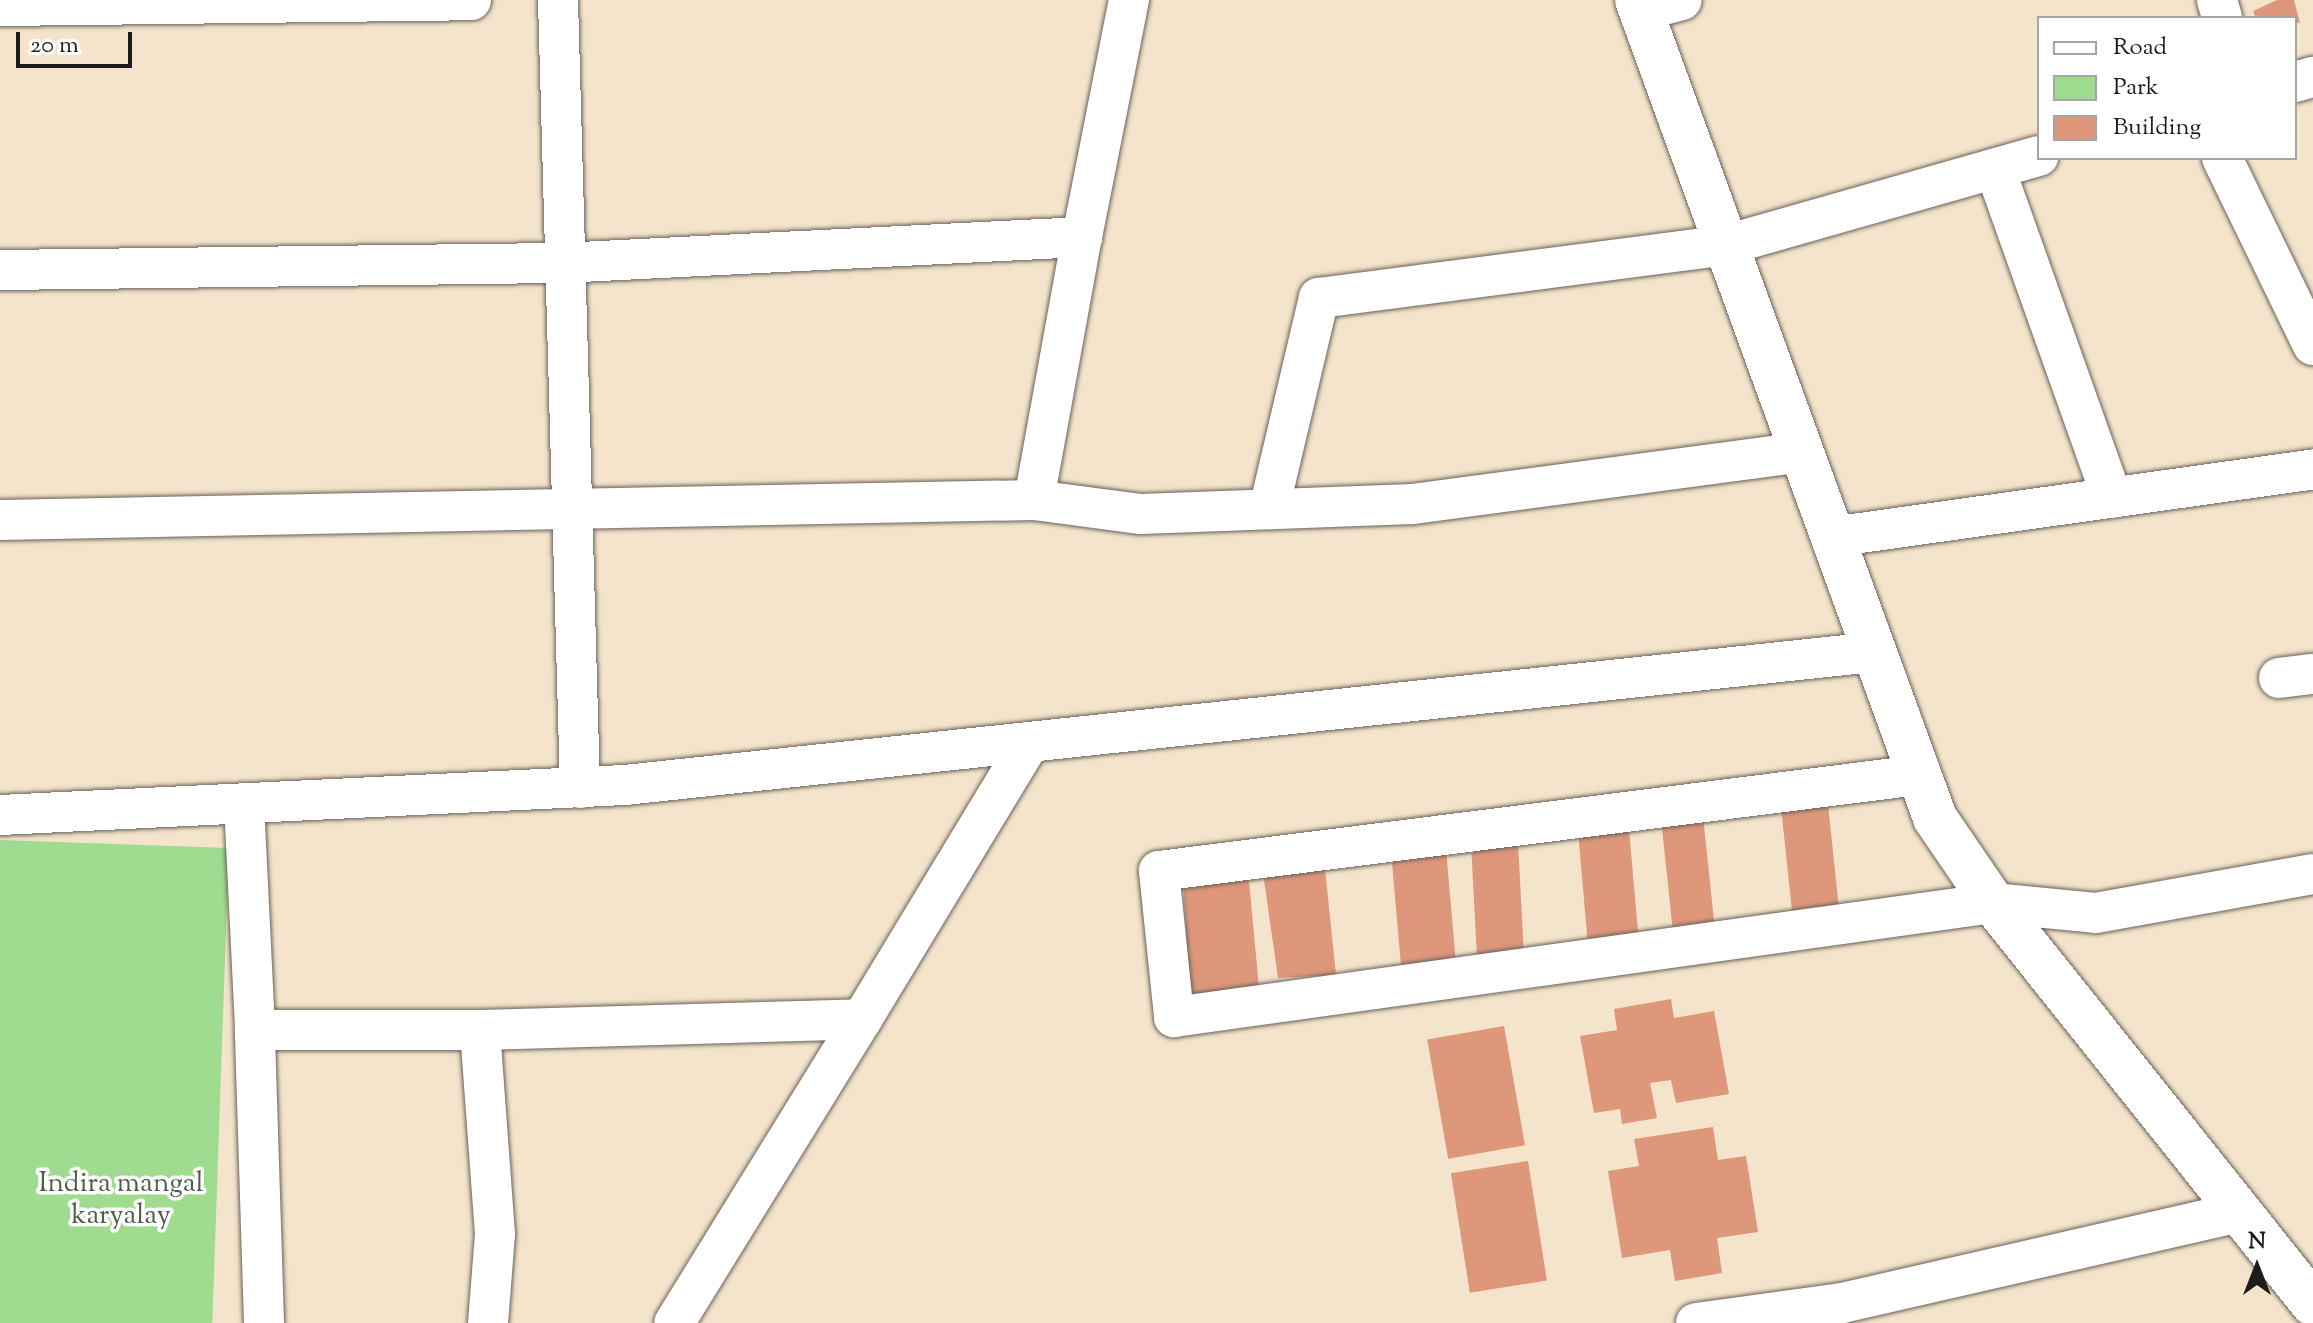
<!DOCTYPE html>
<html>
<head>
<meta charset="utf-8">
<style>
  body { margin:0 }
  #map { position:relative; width:2313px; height:1323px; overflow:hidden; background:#f4e4cb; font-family:"Sorts Mill Goudy",serif }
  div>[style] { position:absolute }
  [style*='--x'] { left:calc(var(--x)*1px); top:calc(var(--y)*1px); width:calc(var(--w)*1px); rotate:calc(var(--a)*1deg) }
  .green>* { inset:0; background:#9fdc90; transform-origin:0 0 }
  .building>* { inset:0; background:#df977b; transform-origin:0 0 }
  .roads { filter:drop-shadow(0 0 2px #686259) drop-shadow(0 0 2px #686259) }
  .minor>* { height:40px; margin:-20px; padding:0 20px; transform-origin:20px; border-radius:20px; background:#fff }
  .tertiary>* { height:44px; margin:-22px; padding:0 22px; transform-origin:22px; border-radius:22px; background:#fff }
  span { translate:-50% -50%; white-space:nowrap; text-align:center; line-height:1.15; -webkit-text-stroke:7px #fff; paint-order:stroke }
  .park-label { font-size:28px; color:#4a5f45 }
  .legend { position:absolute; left:2037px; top:16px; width:260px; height:144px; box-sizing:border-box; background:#fff; border:2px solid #a4a4a4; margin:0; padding:10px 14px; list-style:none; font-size:24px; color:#1c1c1c }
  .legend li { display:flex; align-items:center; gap:16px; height:40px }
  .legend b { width:40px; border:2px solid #a4a4a4 }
  .north { position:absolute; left:2217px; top:1227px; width:80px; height:80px; -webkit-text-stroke:6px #fff; paint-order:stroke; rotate:0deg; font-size:22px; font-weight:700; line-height:32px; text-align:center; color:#1c1c1c }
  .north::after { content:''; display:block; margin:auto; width:28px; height:36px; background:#1c1c1c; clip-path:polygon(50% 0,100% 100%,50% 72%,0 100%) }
  .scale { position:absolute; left:16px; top:32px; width:116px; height:36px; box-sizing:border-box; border:4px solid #1c1c1c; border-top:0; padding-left:10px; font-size:24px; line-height:28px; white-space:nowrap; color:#1c1c1c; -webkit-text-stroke:6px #fff; paint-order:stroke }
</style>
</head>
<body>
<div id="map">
  <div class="green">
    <div style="left:0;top:840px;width:229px;height:483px;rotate:2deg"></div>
  </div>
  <div class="building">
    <div style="clip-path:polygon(2277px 0,2294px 0,2300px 23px,2256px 18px,2253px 11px)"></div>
    <div style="left:1828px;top:804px;width:113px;height:47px;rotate:84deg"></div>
    <div style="left:1703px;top:816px;width:116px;height:42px;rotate:84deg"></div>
    <div style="left:1629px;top:829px;width:109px;height:51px;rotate:85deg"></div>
    <div style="left:1518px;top:842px;width:112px;height:47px;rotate:87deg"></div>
    <div style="left:1446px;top:849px;width:112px;height:55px;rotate:85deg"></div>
    <div style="clip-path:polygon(1324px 859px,1336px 975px,1278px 978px,1263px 873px)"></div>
    <div style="clip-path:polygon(1248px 870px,1259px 988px,1190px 1003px,1183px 875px)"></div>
    <div style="clip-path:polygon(1671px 999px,1674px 1018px,1714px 1011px,1729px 1094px,1676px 1103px,1671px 1080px,1650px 1083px,1657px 1118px,1622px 1124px,1620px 1109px,1594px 1113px,1580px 1036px,1617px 1030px,1614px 1009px)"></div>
    <div style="left:1504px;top:1026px;width:121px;height:78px;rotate:80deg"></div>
    <div style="clip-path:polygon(1713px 1127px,1718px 1160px,1746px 1156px,1758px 1232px,1717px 1238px,1722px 1273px,1675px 1281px,1670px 1250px,1622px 1258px,1608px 1171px,1639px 1166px,1634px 1139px)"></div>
    <div style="left:1528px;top:1161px;width:121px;height:78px;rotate:81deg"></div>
  </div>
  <div class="roads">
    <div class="minor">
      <div style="--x:558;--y:0;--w:788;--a:88.4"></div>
      <div style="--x:2217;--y:0;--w:19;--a:74"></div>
      <div style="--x:0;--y:6;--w:471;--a:-0.7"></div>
      <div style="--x:1641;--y:11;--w:42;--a:-15"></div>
      <div style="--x:2295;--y:82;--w:19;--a:-16"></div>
      <div style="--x:2222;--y:158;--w:208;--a:64.1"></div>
      <div style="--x:1995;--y:169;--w:349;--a:70.4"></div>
      <div style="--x:0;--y:270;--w:560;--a:-0.72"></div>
      <div style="--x:560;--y:263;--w:523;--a:-2.85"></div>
      <div style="--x:1082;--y:237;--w:242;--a:-78.8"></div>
      <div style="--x:1034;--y:500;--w:108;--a:7.5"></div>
      <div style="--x:1141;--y:514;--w:272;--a:-2.1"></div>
      <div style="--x:1413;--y:504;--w:391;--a:-7.6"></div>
      <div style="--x:1269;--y:509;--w:217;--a:-76.7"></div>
      <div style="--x:1319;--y:298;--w:410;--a:-7.4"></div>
      <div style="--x:1726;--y:245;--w:325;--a:-15.9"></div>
      <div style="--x:0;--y:520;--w:1034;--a:-1.11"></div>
      <div style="--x:1034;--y:500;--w:267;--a:-79.7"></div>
      <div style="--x:1832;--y:537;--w:486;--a:-8"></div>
      <div style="--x:2279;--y:678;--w:34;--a:-7"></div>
      <div style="--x:1918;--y:775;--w:765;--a:172.79"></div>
      <div style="--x:1159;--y:871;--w:147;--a:84.1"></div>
      <div style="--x:1174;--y:1017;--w:827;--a:-7.92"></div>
      <div style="--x:1993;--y:903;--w:103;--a:5.5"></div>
      <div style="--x:2096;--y:913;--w:220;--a:-10.2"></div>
      <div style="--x:244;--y:803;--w:227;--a:87.2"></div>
      <div style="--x:0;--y:815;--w:626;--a:-2.75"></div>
      <div style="--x:625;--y:785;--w:1256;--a:-6.08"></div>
      <div style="--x:862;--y:1019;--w:320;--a:-58.8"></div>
      <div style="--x:480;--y:1030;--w:382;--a:-1.6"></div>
      <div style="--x:862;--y:1019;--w:357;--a:121.7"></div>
      <div style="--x:264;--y:1323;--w:293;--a:-91.8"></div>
      <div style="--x:255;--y:1030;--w:225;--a:0"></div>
      <div style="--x:480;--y:1030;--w:205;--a:85.8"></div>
      <div style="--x:495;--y:1234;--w:89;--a:94.5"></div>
      <div style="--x:1696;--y:1323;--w:147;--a:-7.8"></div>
      <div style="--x:1842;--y:1303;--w:408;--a:-12.9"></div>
    </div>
    <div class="tertiary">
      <div style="--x:1637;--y:0;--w:871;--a:69.98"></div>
      <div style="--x:1935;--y:818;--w:103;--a:55.7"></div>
      <div style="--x:1993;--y:903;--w:513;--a:51.41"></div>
    </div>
  </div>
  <div class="park-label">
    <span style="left:121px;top:1200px">Indira mangal<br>karyalay</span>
  </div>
  <ul class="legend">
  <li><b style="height:10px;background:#fff"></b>Road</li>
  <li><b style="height:22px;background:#9fdc90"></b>Park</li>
  <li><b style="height:22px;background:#df977b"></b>Building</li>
  </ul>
  <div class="north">N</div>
  <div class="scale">20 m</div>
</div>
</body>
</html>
